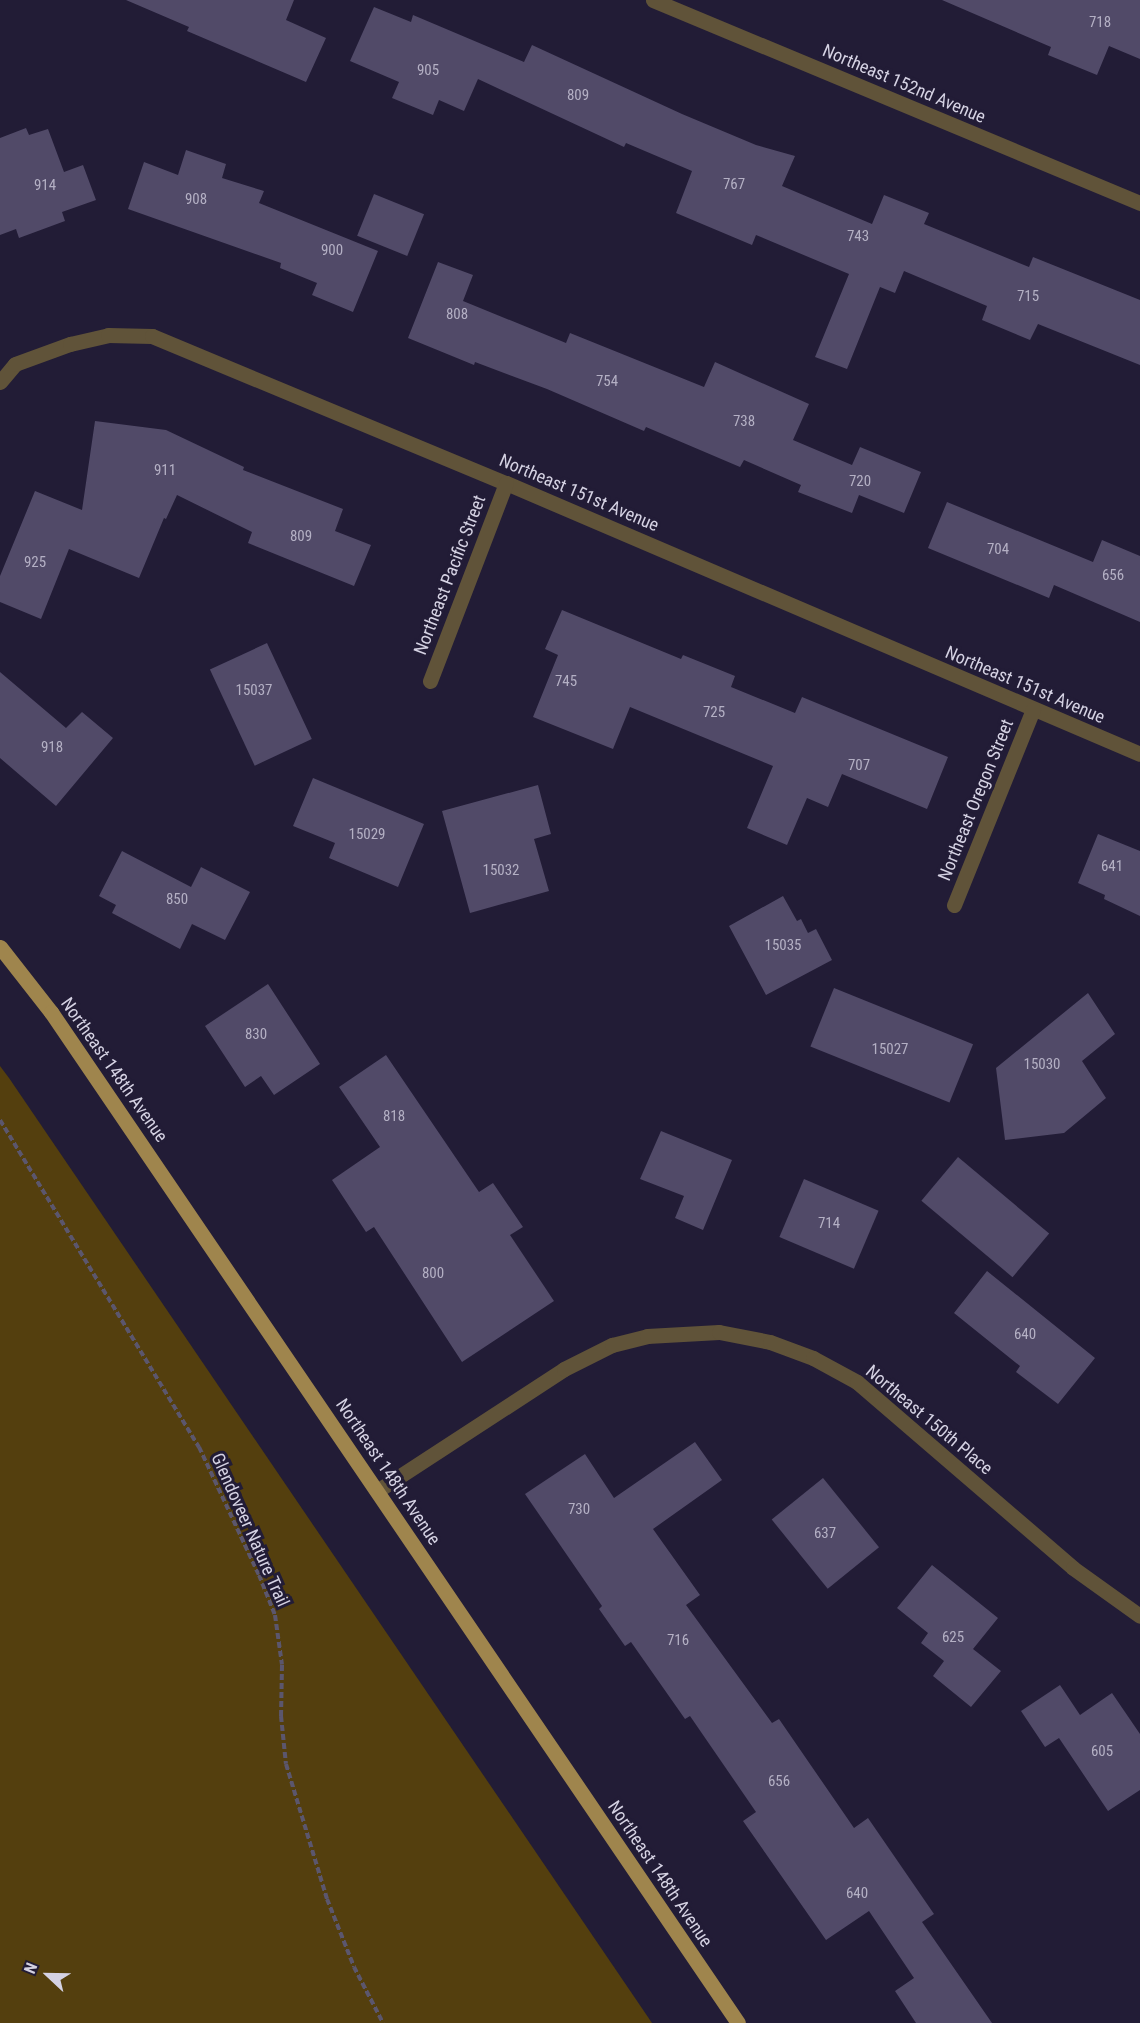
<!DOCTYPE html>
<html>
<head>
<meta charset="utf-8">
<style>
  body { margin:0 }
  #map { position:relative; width:1140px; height:2023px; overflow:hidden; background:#221c36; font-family:"Roboto Condensed",sans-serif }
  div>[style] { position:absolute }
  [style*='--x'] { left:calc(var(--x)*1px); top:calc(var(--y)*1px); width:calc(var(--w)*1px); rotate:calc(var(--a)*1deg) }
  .green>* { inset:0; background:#543f0e }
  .building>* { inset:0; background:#514a68; transform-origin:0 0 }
  .path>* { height:4px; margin-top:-2px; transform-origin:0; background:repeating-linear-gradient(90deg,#5b566d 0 6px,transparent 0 9px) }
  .minor>* { height:15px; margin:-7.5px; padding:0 7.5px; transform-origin:7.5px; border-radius:7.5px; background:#605339 }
  .major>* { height:15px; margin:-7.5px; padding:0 7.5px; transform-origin:7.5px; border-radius:7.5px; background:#9f854d }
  span { translate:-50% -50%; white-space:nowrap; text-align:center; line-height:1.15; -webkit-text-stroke:6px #221c36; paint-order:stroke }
  .number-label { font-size:15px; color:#b4b0c4 }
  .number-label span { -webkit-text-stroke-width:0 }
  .street-label { font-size:18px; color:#d5d2e3 }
  .north { position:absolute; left:18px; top:1945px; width:60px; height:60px; -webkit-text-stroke:4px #221c36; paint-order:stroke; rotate:292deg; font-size:16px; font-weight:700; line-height:24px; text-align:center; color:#d5d2e3 }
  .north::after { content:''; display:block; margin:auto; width:21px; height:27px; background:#d5d2e3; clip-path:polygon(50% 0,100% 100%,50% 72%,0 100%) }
</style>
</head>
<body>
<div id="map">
  <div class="green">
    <div style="clip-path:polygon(0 1066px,9px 1078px,652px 2023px,0 2023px)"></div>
  </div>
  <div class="building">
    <div style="clip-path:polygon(126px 0,294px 0,286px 20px,326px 38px,306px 82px,187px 31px,189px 27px)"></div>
    <div style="clip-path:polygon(942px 0,1140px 0,1140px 59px,1109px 46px,1097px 75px,1048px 55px,1051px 47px)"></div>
    <div style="clip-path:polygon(374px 7px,411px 22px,413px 15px,524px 62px,532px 45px,682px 114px,756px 145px,795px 156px,782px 186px,872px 224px,884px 195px,929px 213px,924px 224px,1029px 267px,1033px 257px,1140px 300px,1140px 365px,1038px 324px,1030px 340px,982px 320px,987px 306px,904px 271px,895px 293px,880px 287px,847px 369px,815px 357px,849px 274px,756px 235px,752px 245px,676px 213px,692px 171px,626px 143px,624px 147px,478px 79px,464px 111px,439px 100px,433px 115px,392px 98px,399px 82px,350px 61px)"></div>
    <div style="clip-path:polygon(26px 128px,29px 135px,48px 129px,64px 172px,83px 165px,96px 200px,62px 212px,65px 221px,19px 238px,16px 229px,0 235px,0 138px)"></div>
    <div style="clip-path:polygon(186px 150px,226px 164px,222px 178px,264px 191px,259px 203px,378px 251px,353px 312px,312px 295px,317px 283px,280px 268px,281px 263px,128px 209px,144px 162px,178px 175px)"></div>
    <div style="left:374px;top:194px;width:54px;height:45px;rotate:22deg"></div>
    <div style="clip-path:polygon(438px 262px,473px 275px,463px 301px,566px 343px,570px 333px,704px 387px,715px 362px,809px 404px,793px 440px,852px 465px,860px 447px,921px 472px,904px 513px,859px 495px,852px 513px,798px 492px,801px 485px,744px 460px,740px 467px,646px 427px,644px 431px,547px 389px,475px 362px,474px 365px,408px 338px)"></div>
    <div style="clip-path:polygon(95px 421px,166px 430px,244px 467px,243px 470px,343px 509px,335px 531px,371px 545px,354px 586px,248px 543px,252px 532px,177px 495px,166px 519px,164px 518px,139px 578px,69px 549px,41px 619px,0 602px,0 576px,35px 491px,82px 510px)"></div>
    <div style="clip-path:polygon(947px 502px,1093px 562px,1102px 540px,1140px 556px,1140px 622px,1054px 585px,1049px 598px,928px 548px)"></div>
    <div style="clip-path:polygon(562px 610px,681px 659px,683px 655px,735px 676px,731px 687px,795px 713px,802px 697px,948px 757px,927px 809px,842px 774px,828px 807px,807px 798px,787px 845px,747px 828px,773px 766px,630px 707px,613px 749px,533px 717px,558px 655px,545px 649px)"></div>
    <div style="left:267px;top:643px;width:106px;height:63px;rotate:65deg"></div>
    <div style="clip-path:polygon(0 672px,66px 728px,82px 712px,113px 738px,56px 806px,0 758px)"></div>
    <div style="clip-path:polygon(313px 778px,424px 824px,398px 887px,329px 858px,335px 843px,293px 826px)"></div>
    <div style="clip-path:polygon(538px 785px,551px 834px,534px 839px,549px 891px,470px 913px,442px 811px)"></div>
    <div style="clip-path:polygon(1098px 834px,1140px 851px,1140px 916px,1104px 899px,1105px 895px,1078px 883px)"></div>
    <div style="clip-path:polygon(122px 851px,191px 887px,201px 867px,250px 892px,225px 940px,192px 924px,180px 949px,112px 913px,116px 905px,99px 896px)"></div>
    <div style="clip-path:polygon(783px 896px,797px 921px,801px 919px,808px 933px,816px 929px,832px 960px,766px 995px,729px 926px)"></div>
    <div style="clip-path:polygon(268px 984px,320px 1064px,274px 1095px,261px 1076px,245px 1087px,205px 1026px)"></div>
    <div style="left:834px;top:988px;width:150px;height:63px;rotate:22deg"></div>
    <div style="clip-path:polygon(1088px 993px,1115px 1034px,1082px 1061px,1106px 1098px,1064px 1133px,1005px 1140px,996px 1068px)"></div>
    <div style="clip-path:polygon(386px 1055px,479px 1192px,493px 1183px,523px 1227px,510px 1235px,554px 1301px,462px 1362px,374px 1227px,366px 1232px,332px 1180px,380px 1147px,339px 1087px)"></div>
    <div style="clip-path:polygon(661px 1131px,732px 1160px,703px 1230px,675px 1218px,684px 1196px,640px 1179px)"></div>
    <div style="left:958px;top:1157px;width:119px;height:57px;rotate:40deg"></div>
    <div style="left:804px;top:1179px;width:81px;height:63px;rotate:23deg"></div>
    <div style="clip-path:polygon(987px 1271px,1095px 1358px,1058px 1404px,1016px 1372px,1020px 1366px,954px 1313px)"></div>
    <div style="clip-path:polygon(695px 1442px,722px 1480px,653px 1529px,700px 1595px,686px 1605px,772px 1723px,779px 1719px,854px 1828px,868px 1818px,934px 1914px,922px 1922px,992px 2023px,916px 2023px,895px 1991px,914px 1978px,869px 1911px,826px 1940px,743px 1821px,756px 1812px,690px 1716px,685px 1719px,631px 1642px,625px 1646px,599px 1609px,602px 1606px,525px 1494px,585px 1454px,614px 1498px)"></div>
    <div style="left:823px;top:1478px;width:89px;height:66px;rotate:51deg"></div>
    <div style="clip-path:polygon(932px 1565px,998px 1618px,973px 1649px,1001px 1671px,971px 1707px,933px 1676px,944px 1661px,921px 1643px,928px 1633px,897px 1608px)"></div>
    <div style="clip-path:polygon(1060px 1685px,1080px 1715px,1112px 1693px,1140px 1734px,1140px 1790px,1108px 1811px,1059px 1738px,1045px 1747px,1021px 1711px)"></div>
  </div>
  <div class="path">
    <div style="--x:0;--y:1120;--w:383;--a:58.7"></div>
    <div style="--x:199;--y:1447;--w:141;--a:64.9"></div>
    <div style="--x:259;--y:1575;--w:43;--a:68.2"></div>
    <div style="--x:275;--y:1615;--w:50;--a:82"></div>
    <div style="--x:282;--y:1665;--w:51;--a:91.1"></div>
    <div style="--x:281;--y:1716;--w:48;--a:84.1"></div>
    <div style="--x:286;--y:1764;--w:141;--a:73.1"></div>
    <div style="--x:327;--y:1899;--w:73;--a:68.3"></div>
    <div style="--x:354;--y:1967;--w:63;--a:62.6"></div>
  </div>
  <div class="minor">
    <div style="--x:653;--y:0;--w:528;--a:22.63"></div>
    <div style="--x:0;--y:382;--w:23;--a:-50"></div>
    <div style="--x:15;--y:364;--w:59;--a:-20"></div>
    <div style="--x:70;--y:344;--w:39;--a:-13"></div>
    <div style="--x:108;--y:335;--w:44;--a:1.3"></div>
    <div style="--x:152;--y:336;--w:383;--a:22.6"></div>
    <div style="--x:506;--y:483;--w:689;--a:23.14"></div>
    <div style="--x:430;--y:681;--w:212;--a:-69"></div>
    <div style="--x:954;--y:905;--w:211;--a:-68"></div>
    <div style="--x:377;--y:1491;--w:223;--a:-33.1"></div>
    <div style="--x:564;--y:1369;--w:54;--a:-26.6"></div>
    <div style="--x:612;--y:1345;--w:36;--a:-14"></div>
    <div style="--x:647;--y:1336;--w:72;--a:-3.2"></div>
    <div style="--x:719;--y:1332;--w:52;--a:11.1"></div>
    <div style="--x:770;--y:1342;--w:46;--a:20.4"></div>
    <div style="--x:813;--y:1358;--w:50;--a:28.6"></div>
    <div style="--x:857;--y:1382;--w:285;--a:40.7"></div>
    <div style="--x:1073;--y:1568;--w:82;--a:35.6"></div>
  </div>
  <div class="major">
    <div style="--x:0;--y:947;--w:83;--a:51.9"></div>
    <div style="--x:51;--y:1012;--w:1222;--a:55.8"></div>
  </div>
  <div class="number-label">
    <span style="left:1100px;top:23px">718</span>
    <span style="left:428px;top:71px">905</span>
    <span style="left:578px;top:96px">809</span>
    <span style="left:734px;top:185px">767</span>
    <span style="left:45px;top:186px">914</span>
    <span style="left:196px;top:200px">908</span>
    <span style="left:858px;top:237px">743</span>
    <span style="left:332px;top:251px">900</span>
    <span style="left:1028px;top:297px">715</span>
    <span style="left:457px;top:315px">808</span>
    <span style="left:607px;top:382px">754</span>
    <span style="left:744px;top:422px">738</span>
    <span style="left:165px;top:471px">911</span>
    <span style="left:860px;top:482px">720</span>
    <span style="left:301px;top:537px">809</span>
    <span style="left:998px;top:550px">704</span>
    <span style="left:35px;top:563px">925</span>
    <span style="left:1113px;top:576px">656</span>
    <span style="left:566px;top:682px">745</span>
    <span style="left:254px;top:691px">15037</span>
    <span style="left:714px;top:713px">725</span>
    <span style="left:52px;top:748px">918</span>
    <span style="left:859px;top:766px">707</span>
    <span style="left:367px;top:835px">15029</span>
    <span style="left:1112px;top:867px">641</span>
    <span style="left:501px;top:871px">15032</span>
    <span style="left:177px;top:900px">850</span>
    <span style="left:783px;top:946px">15035</span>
    <span style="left:256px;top:1035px">830</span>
    <span style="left:890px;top:1050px">15027</span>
    <span style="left:1042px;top:1065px">15030</span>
    <span style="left:394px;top:1117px">818</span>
    <span style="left:829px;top:1224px">714</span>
    <span style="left:433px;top:1274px">800</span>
    <span style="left:1025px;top:1335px">640</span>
    <span style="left:579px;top:1510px">730</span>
    <span style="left:825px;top:1534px">637</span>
    <span style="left:953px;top:1638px">625</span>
    <span style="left:678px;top:1641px">716</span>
    <span style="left:1102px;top:1752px">605</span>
    <span style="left:779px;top:1782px">656</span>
    <span style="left:857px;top:1894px">640</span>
  </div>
  <div class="street-label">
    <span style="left:904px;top:84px;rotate:23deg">Northeast 152nd Avenue</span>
    <span style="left:579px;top:493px;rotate:23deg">Northeast 151st Avenue</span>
    <span style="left:450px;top:575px;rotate:-69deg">Northeast Pacific Street</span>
    <span style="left:1025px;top:685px;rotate:23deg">Northeast 151st Avenue</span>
    <span style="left:976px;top:800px;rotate:-68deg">Northeast Oregon Street</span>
    <span style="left:114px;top:1070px;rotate:55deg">Northeast 148th Avenue</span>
    <span style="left:929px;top:1420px;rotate:40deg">Northeast 150th Place</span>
    <span style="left:388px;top:1472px;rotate:56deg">Northeast 148th Avenue</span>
    <span style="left:250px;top:1530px;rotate:66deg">Glendoveer Nature Trail</span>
    <span style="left:660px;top:1874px;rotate:56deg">Northeast 148th Avenue</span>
  </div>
  <div class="north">N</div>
</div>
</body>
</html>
